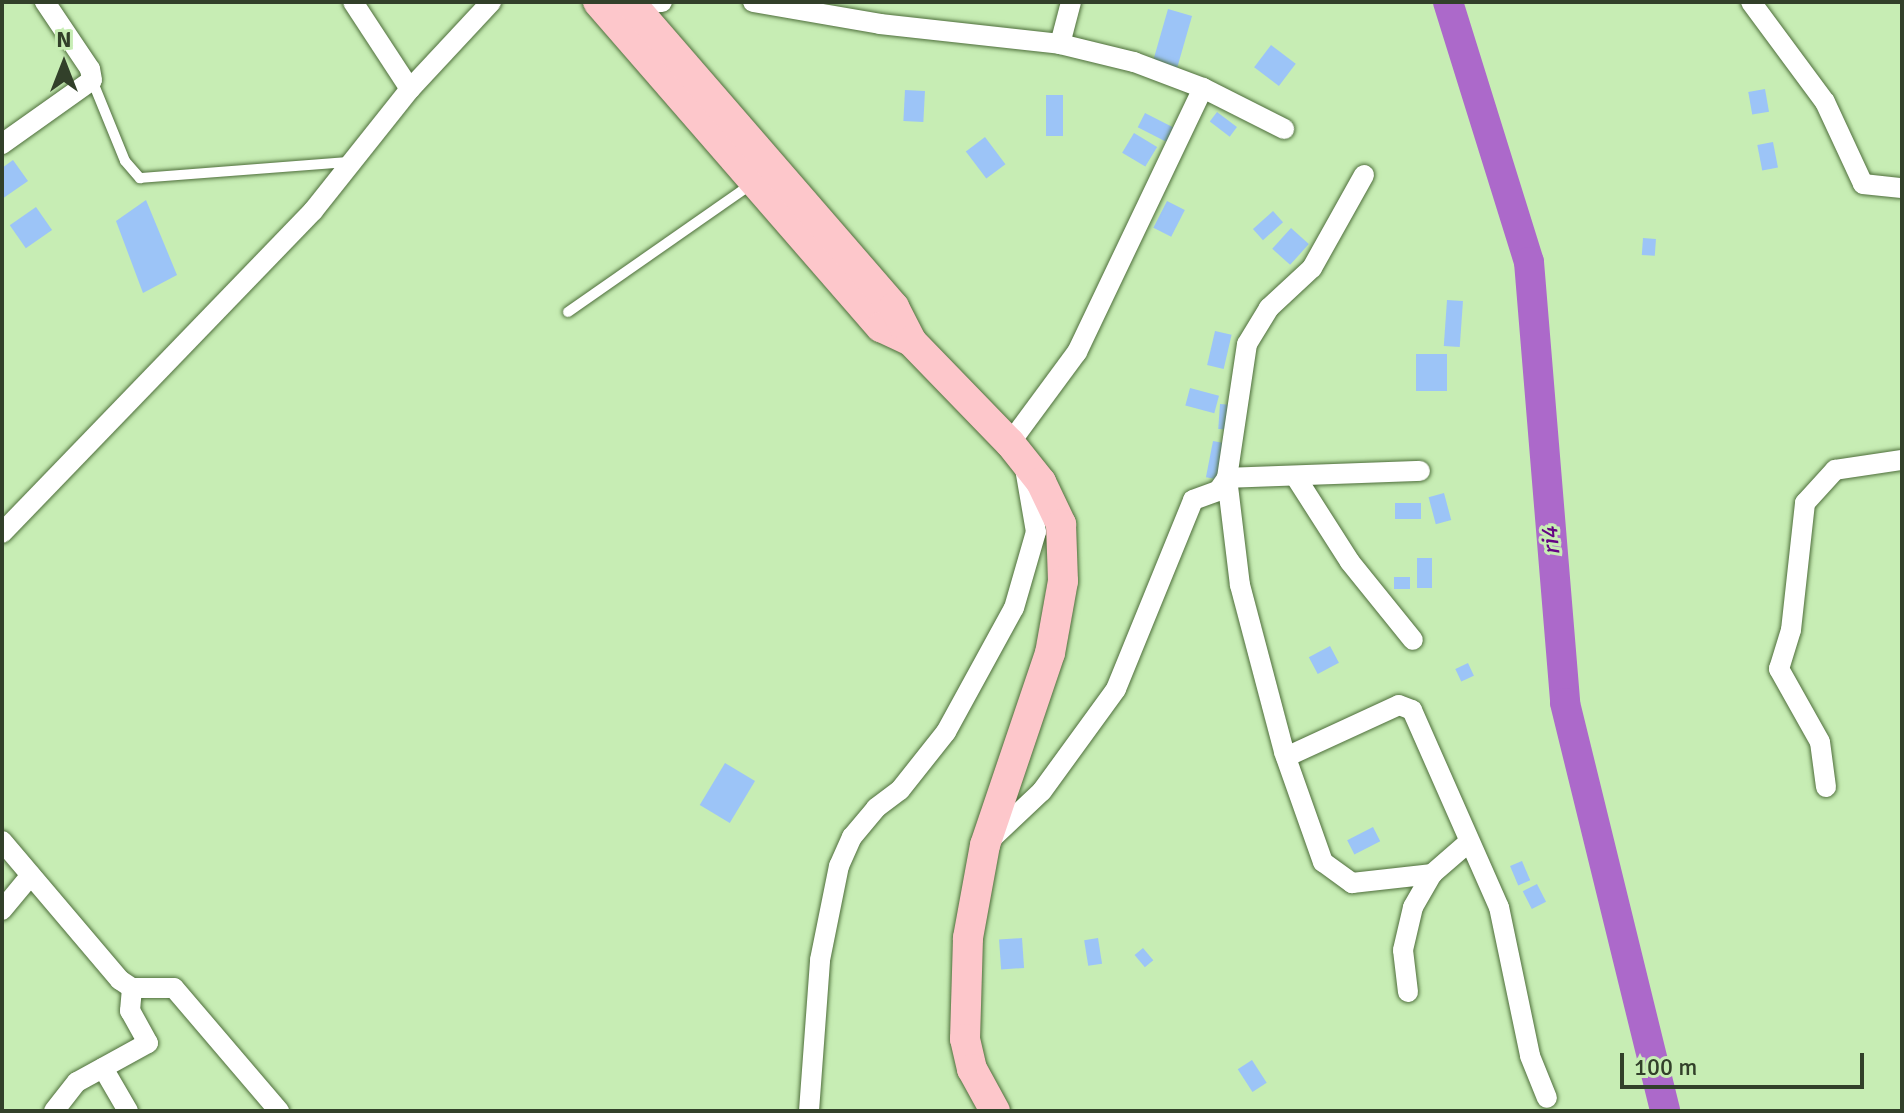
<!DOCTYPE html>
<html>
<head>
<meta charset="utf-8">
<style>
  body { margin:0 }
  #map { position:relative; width:1904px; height:1113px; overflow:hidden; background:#c7edb4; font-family:Signika,sans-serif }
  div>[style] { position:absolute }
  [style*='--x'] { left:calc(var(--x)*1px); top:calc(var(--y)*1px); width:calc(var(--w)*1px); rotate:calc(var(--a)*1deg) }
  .river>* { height:30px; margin:-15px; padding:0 15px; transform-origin:15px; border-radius:15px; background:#ac69ca }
  .building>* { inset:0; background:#9cc4f7; transform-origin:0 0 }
  .roads { filter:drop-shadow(0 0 2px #4e6e3b) drop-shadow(0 0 2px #4e6e3b) }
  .service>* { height:10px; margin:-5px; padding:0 5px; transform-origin:5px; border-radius:5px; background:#fff }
  .minor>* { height:20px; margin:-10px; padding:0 10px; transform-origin:10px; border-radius:10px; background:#fff }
  .primary>* { height:30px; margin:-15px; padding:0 15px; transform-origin:15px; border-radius:15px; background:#fdc7cb }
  span { translate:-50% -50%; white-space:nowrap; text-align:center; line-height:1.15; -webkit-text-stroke:6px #c7edb4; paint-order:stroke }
  .water-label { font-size:24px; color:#650484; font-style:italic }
  .frame { position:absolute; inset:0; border:4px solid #32402a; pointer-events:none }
  .north { position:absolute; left:24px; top:24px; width:80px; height:80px; -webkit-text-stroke:6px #c7edb4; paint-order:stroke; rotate:0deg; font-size:22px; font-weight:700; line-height:32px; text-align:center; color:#32402a }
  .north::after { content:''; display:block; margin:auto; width:28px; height:36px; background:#32402a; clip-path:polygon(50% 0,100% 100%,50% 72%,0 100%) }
  .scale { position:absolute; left:1620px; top:1053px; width:244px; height:36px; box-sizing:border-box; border:4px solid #32402a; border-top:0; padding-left:10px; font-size:24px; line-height:28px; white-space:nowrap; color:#32402a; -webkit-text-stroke:6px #c7edb4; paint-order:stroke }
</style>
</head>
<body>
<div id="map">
  <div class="river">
    <div style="--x:1448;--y:2;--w:272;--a:72.7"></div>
    <div style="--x:1529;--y:262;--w:442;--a:85.3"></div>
    <div style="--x:1565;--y:703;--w:420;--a:76.2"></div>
  </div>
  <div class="building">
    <div style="left:1168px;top:9px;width:25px;height:58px;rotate:16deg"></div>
    <div style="left:1271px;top:45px;width:31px;height:28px;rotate:37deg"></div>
    <div style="left:1765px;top:89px;width:23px;height:17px;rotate:80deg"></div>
    <div style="left:905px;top:90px;width:20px;height:31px;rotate:3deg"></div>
    <div style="left:1046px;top:95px;width:17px;height:41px"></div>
    <div style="left:1217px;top:112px;width:25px;height:12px;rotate:37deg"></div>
    <div style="left:1145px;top:113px;width:33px;height:16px;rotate:27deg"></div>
    <div style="left:1134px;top:133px;width:27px;height:23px;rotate:31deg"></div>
    <div style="left:985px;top:137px;width:34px;height:24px;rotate:53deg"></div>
    <div style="left:1773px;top:142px;width:26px;height:16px;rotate:79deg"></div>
    <div style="clip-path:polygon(13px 160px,28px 181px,2px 199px,2px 168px)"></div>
    <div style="clip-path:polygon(146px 200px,177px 275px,143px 293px,116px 221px)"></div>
    <div style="left:1167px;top:201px;width:20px;height:30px;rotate:27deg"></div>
    <div style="left:36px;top:207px;width:28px;height:32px;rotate:55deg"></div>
    <div style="left:1273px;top:211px;width:15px;height:27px;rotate:48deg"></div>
    <div style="left:1291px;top:228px;width:24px;height:28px;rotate:42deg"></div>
    <div style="left:1643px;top:238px;width:13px;height:17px;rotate:4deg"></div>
    <div style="left:1447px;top:300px;width:16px;height:46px;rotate:4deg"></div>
    <div style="left:1215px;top:331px;width:17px;height:35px;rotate:13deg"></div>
    <div style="left:1416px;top:354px;width:31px;height:37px"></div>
    <div style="left:1190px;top:388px;width:30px;height:18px;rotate:15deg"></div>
    <div style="left:1220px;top:404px;width:13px;height:25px;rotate:4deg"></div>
    <div style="left:1213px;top:441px;width:16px;height:37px;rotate:11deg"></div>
    <div style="left:1444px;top:493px;width:28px;height:16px;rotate:75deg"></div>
    <div style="left:1395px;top:503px;width:26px;height:16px"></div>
    <div style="left:1417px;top:558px;width:15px;height:30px"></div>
    <div style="left:1394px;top:577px;width:16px;height:12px"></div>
    <div style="left:1330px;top:646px;width:19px;height:24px;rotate:62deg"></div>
    <div style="left:1468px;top:663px;width:14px;height:14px;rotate:65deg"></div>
    <div style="left:725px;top:763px;width:35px;height:49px;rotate:31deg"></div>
    <div style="left:1373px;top:827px;width:16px;height:29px;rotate:63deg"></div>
    <div style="left:1522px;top:861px;width:21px;height:13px;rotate:67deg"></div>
    <div style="left:1537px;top:884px;width:20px;height:16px;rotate:63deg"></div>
    <div style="left:1022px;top:938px;width:30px;height:23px;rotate:86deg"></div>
    <div style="left:1098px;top:938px;width:26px;height:14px;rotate:81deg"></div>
    <div style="left:1143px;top:948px;width:16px;height:11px;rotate:50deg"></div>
    <div style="left:1252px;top:1060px;width:27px;height:17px;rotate:57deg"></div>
  </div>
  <div class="roads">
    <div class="service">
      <div style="--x:92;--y:80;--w:87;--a:67.8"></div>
      <div style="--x:125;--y:161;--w:23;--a:49"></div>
      <div style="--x:140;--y:178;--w:210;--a:-4.4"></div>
      <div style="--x:568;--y:312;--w:226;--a:-34.9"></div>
    </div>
    <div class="minor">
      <div style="--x:353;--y:2;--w:104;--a:56.8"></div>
      <div style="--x:753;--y:2;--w:129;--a:9.8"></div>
      <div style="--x:880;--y:24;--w:181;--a:6.3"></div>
      <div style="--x:1060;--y:44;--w:76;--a:13.7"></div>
      <div style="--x:1134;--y:62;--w:74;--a:20.6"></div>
      <div style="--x:1203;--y:88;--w:293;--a:115.5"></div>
      <div style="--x:1077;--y:352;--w:113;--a:126.4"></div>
      <div style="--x:1751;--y:2;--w:124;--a:53.5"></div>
      <div style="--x:1825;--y:102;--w:90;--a:65.1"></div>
      <div style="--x:1863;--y:184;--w:39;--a:6"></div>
      <div style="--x:631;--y:3;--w:31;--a:-2"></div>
      <div style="--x:1060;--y:44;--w:43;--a:-75.3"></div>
      <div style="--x:1203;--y:88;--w:91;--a:26.8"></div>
      <div style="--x:2;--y:144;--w:110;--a:-35.4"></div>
      <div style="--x:92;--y:80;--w:11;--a:-100"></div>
      <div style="--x:90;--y:69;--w:81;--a:-123.9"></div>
      <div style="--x:1364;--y:175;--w:107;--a:119.2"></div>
      <div style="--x:1312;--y:268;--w:59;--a:137.1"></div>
      <div style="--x:1269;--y:308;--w:42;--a:121.4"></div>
      <div style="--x:1247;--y:344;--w:135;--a:98.5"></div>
      <div style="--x:1227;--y:478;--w:108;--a:83.1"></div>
      <div style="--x:1240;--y:585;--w:173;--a:75.2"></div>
      <div style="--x:1284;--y:752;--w:117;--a:70.5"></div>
      <div style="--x:1323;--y:862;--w:36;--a:36"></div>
      <div style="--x:1352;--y:883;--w:81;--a:-6.4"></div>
      <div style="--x:1297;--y:479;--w:98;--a:57.4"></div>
      <div style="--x:1350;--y:562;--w:100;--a:51.1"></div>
      <div style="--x:2;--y:533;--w:448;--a:-46"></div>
      <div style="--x:313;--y:211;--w:156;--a:-51.5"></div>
      <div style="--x:410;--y:89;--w:119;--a:-47"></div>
      <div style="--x:1286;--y:757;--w:124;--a:-24.7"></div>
      <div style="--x:1399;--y:705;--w:14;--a:21"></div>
      <div style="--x:1412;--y:710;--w:215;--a:66.2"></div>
      <div style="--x:1499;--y:907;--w:152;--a:78.2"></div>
      <div style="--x:1530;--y:1056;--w:45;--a:68"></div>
      <div style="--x:1826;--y:787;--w:45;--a:-97.6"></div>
      <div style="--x:1820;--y:742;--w:84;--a:-119.3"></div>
      <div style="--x:1779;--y:669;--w:41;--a:-72.9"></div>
      <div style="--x:1791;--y:630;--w:128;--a:-83.7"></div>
      <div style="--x:1805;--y:503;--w:45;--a:-47.7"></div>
      <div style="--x:1835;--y:470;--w:68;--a:-8.5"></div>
      <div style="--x:2;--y:841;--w:182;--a:49.7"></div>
      <div style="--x:120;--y:980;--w:14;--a:34"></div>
      <div style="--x:132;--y:988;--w:42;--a:0"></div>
      <div style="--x:174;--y:988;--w:162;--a:49.5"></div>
      <div style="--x:988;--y:842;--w:74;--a:-43.4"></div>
      <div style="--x:1042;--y:791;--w:126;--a:-54"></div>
      <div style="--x:1116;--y:689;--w:204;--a:-67.8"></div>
      <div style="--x:1193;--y:500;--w:27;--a:-20"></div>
      <div style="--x:1218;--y:491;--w:16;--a:-55"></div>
      <div style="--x:1227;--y:478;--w:193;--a:-2.1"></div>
      <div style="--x:2;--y:910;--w:45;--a:-50.4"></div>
      <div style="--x:1408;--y:992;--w:42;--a:-96.8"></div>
      <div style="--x:1403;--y:950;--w:44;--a:-76.9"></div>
      <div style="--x:1413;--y:907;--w:38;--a:-60"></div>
      <div style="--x:1432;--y:874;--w:49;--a:-40.9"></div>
      <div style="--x:103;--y:1068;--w:50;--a:59.8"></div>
      <div style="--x:54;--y:1111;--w:37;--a:-52"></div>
      <div style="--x:77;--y:1082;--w:81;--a:-28.8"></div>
      <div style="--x:148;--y:1043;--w:37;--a:-119"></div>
      <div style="--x:130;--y:1011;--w:23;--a:-85"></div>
      <div style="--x:809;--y:1111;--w:151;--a:-85.8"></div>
      <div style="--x:820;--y:960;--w:96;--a:-78.6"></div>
      <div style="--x:839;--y:866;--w:32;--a:-66"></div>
      <div style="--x:852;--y:837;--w:38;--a:-50"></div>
      <div style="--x:876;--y:808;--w:30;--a:-37"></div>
      <div style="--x:900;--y:790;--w:74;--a:-51.6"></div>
      <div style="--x:946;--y:732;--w:141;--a:-61.3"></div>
      <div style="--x:1014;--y:608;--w:79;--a:-73.9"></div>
      <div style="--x:1036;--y:532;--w:65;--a:-99.8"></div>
    </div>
    <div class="primary">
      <div style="--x:598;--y:2;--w:431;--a:49"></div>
      <div style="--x:881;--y:327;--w:33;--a:25"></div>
      <div style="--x:630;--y:2;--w:403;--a:49.1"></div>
      <div style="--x:894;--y:307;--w:38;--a:63"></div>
      <div style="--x:911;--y:341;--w:142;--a:45.9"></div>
      <div style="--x:1010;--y:443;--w:50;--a:51.5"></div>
      <div style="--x:1041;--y:482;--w:47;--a:64.5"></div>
      <div style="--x:1061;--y:524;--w:57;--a:88"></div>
      <div style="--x:1063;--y:581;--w:73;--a:100.2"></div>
      <div style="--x:1050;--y:653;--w:203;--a:108.7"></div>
      <div style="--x:985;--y:845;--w:95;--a:100.4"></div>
      <div style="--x:968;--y:938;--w:101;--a:91.7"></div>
      <div style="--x:965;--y:1039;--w:31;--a:77"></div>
      <div style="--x:972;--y:1069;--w:48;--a:61.3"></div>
    </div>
  </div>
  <div class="water-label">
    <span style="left:1551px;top:541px;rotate:-95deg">ri4</span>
  </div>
  <div class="frame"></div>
  <div class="north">N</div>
  <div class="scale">100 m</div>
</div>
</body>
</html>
